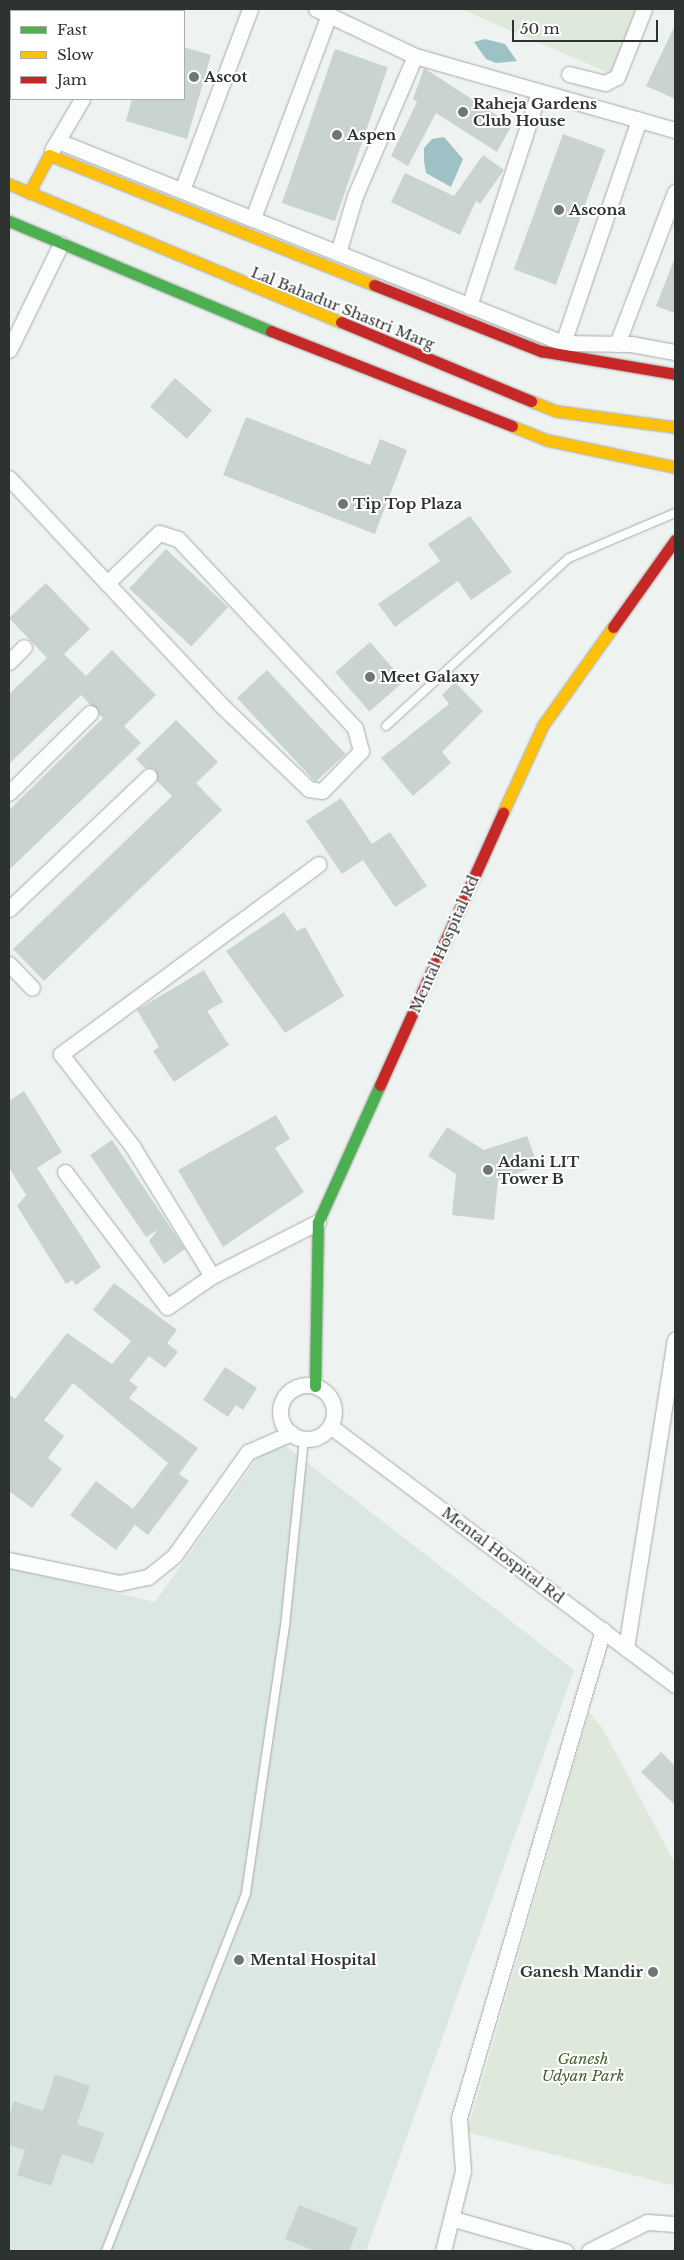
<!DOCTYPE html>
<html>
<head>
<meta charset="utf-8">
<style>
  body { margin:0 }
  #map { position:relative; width:684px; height:2260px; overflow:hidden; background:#eef3f1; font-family:"Libre Baskerville",serif }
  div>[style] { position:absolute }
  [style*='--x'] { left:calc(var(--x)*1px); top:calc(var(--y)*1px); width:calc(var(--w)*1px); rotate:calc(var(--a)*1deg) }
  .built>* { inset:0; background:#dbe7e3 }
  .green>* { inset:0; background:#dfe9db }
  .water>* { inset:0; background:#9ec1c5 }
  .building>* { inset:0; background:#c9d4d2; transform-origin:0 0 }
  .roads { filter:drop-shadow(0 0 1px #a6aaa8) drop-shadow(0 0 1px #a6aaa8) }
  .lane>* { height:8px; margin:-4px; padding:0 4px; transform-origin:4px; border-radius:4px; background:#fcfdfd }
  .street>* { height:15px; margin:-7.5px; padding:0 7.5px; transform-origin:7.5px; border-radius:7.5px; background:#fcfdfd }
  .street>.ring { margin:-7.5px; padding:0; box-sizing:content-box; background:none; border:15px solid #fcfdfd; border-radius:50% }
  .fast>* { height:11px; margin:-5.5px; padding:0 5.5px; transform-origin:5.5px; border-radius:5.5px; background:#4caf50 }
  .slow>* { height:11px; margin:-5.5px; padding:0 5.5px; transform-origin:5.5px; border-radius:5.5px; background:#ffc107 }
  .jam>* { height:11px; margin:-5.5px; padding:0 5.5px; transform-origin:5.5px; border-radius:5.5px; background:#c62828 }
  .dots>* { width:14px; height:14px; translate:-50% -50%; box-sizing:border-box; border:2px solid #fff; border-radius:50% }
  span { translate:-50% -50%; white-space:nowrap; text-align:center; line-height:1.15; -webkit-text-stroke:4px #fff; paint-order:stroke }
  .poi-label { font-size:15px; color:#2e3230; font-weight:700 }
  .left { translate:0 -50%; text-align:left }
  .right { translate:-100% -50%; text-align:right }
  .street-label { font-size:15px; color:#2e3230 }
  .park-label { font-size:15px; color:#445f2e; font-style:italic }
  .frame { position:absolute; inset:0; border:10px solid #2e3230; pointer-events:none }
  .legend { position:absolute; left:10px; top:10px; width:175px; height:90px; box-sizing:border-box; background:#fff; border:1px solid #abadac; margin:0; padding:6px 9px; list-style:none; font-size:15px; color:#2e3230 }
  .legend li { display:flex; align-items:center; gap:10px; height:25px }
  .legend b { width:25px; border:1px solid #abadac }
  .scale { position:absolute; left:512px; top:20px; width:146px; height:22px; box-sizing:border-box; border:2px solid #2e3230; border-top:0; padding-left:6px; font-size:15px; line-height:18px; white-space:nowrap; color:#2e3230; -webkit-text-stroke:4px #fff; paint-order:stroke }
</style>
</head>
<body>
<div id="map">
  <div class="built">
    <div style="clip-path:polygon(273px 1436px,574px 1670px,366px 2251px,9px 2251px,9px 1568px,155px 1602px)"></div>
  </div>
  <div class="green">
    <div style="clip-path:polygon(461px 9px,635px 9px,611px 74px)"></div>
    <div style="clip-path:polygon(589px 1712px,603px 1729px,675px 1863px,675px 2186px,467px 2132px)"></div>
  </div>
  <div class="water">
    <div style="clip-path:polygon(485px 39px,505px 44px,517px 61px,496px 63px,486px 59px,474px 42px)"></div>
    <div style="clip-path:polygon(444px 137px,463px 159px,451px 187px,426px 173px,424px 161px,424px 148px,432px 139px)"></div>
  </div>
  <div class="building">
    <div style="clip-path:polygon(675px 25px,675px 99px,646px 86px)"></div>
    <div style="clip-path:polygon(184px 47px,211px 55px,187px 139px,126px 121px,132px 99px,184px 99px)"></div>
    <div style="left:335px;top:49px;width:56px;height:163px;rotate:19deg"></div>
    <div style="clip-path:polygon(424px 68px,512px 125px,497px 152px,436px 113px,408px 166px,391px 156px,417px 102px,413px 99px)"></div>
    <div style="left:563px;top:134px;width:45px;height:144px;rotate:20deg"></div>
    <div style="clip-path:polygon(483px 155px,504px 170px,480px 204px,476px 201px,460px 235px,391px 202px,405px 173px,454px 196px)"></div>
    <div style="clip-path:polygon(674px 260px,675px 260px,675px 313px,656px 306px)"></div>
    <div style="left:175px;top:378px;width:49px;height:38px;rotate:41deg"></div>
    <div style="clip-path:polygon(246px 417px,370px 465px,380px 439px,407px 450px,375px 534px,223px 475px)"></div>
    <div style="clip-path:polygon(470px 516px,512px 572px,471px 600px,458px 581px,395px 627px,378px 604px,440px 561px,428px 544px)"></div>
    <div style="left:166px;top:549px;width:85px;height:54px;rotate:43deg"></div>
    <div style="clip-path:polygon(46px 583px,90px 629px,64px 654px,86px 676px,112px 650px,156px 695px,124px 726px,141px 743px,9px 870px,9px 810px,103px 718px,81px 695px,9px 764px,9px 694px,47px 658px,9px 618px)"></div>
    <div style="left:370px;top:642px;width:52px;height:46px;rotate:49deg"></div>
    <div style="left:267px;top:670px;width:115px;height:41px;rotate:47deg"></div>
    <div style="clip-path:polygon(455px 682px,483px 711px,442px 752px,451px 763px,413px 796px,381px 758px,449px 704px,442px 695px)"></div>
    <div style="clip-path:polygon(176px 720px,218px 762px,196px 783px,222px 810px,44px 981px,13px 949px,172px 796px,157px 781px,155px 769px,145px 768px,136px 759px)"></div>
    <div style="clip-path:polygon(341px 798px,372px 844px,390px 832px,427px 886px,395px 907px,363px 860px,342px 874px,306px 821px)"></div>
    <div style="clip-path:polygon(284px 912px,297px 931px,305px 927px,344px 996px,285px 1033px,226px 951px)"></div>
    <div style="clip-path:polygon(204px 970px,223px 1002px,207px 1011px,229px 1045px,174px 1082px,153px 1051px,159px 1047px,137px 1010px)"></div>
    <div style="clip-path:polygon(24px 1091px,62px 1152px,37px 1168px,101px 1267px,76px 1285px,72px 1280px,66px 1284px,17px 1206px,26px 1195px,9px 1168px,9px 1101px)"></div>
    <div style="clip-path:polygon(276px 1115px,290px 1139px,275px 1148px,304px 1192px,223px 1247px,178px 1170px)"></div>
    <div style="clip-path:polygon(447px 1127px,484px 1150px,527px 1136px,538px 1166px,498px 1180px,494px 1220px,452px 1215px,456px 1174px,428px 1156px)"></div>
    <div style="clip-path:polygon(112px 1140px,185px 1249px,164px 1264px,149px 1241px,158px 1230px,146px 1237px,90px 1155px)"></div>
    <div style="clip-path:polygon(114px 1283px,177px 1330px,167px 1343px,178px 1352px,165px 1368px,149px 1356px,129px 1381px,138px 1387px,129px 1398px,198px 1448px,179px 1474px,189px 1481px,148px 1535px,135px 1525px,116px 1550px,70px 1515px,96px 1481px,133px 1509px,168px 1463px,73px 1383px,44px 1420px,64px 1436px,48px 1458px,62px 1469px,32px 1508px,9px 1491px,9px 1394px,15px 1399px,67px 1333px,112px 1364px,131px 1341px,93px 1310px)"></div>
    <div style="clip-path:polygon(225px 1367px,257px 1388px,243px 1410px,236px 1405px,228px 1417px,203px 1400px)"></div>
    <div style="clip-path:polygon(661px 1752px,675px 1766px,675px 1805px,641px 1772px)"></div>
    <div style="clip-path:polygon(55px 2074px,90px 2086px,77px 2124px,104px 2133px,93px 2164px,62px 2154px,51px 2186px,17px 2175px,25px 2150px,9px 2145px,9px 2116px,14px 2101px,43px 2111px)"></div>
    <div style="clip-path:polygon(299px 2205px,358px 2228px,349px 2251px,315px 2251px,285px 2239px)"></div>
  </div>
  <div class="roads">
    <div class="lane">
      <div style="--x:386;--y:726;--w:248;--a:-42.6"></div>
      <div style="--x:569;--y:558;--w:115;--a:-23"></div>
      <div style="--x:106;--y:2251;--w:384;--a:-68.6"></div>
      <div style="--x:246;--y:1893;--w:270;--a:-81.7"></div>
      <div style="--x:285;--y:1626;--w:188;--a:-84.2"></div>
    </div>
    <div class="street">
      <div style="--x:316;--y:9;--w:110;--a:25.4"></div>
      <div style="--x:415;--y:56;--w:270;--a:15.9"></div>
      <div style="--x:144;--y:11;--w:4;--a:-27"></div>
      <div style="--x:569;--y:74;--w:37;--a:14"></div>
      <div style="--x:605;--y:83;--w:13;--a:-27"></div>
      <div style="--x:617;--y:77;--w:73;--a:-68.3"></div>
      <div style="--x:58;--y:141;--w:544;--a:21.8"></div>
      <div style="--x:563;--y:343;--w:68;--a:0.8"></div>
      <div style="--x:631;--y:344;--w:45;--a:10.3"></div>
      <div style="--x:52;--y:150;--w:59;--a:-59.5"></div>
      <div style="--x:182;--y:190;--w:193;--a:-69.4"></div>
      <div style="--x:253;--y:218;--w:217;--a:-69.5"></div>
      <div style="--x:338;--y:253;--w:59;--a:-73.4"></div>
      <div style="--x:355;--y:196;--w:152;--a:-66.8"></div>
      <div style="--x:469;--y:306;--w:225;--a:-71.9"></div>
      <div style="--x:563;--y:343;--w:236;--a:-71.2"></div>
      <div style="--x:617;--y:344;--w:163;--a:-69.1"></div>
      <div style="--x:9;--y:350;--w:118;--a:-63.9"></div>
      <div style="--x:9;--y:478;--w:144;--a:47"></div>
      <div style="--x:107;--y:583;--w:167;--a:46.9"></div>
      <div style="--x:221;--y:705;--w:122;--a:43.7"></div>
      <div style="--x:309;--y:789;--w:13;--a:9"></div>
      <div style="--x:322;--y:791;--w:56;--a:-45.7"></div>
      <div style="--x:361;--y:751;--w:24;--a:-105"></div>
      <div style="--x:355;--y:728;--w:259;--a:-133.1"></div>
      <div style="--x:178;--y:539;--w:20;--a:-162"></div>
      <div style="--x:159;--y:533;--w:72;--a:136.1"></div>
      <div style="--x:9;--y:662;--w:21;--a:-45"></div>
      <div style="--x:9;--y:793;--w:114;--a:-44.6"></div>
      <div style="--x:9;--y:909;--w:193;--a:-43.5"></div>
      <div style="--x:9;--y:964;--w:33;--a:46"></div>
      <div style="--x:65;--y:1172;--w:169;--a:52.9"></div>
      <div style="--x:167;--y:1307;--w:55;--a:-34.6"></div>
      <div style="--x:318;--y:1222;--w:119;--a:153"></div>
      <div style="--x:212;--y:1276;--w:153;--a:-121.6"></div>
      <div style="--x:132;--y:1146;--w:116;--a:-127.7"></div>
      <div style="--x:61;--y:1054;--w:320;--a:-36.4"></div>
      <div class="ring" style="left:280px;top:1385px;width:39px;height:39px"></div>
      <div style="--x:330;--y:1426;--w:431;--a:36.9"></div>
      <div style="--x:9;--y:1560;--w:112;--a:11.8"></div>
      <div style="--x:119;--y:1583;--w:30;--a:-12"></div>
      <div style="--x:148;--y:1577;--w:33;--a:-39"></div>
      <div style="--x:174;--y:1556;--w:128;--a:-54.6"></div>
      <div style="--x:248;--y:1452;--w:47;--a:-23.8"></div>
      <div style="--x:626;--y:1648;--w:312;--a:-81"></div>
      <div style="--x:454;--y:2219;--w:116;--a:16.1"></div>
      <div style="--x:443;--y:2251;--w:82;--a:-76"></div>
      <div style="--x:463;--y:2171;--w:53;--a:-94.3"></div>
      <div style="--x:459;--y:2118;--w:509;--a:-73.56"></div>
      <div style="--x:589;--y:2251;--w:65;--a:-26.6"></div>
      <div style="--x:647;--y:2222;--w:28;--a:4"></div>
    </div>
    <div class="fast">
      <div style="--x:9;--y:221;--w:284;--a:22.8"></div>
      <div style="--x:315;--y:1386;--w:164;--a:-89"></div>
      <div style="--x:318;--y:1222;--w:150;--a:-65.7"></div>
    </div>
    <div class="slow">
      <div style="--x:9;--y:184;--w:360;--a:22.6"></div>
      <div style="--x:29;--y:193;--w:43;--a:-62.2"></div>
      <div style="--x:49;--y:155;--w:350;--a:21.8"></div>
      <div style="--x:531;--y:401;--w:27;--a:22"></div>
      <div style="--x:556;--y:411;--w:120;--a:7.7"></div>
      <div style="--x:512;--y:426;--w:38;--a:22"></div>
      <div style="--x:547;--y:440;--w:131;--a:11.9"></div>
      <div style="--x:503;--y:812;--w:96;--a:-65.3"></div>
      <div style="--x:543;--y:725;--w:120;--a:-54.5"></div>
    </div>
    <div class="jam">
      <div style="--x:374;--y:285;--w:180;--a:21.6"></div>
      <div style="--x:541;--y:351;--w:136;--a:9.7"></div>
      <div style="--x:341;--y:322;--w:206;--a:22.6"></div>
      <div style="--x:271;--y:331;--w:259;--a:21.5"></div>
      <div style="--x:613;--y:627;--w:107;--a:-54.5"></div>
      <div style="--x:380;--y:1085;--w:299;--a:-65.7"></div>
    </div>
  </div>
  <div class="dots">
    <div style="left:194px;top:77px;background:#717674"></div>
    <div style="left:463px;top:112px;background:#717674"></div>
    <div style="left:337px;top:135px;background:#717674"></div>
    <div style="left:559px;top:210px;background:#717674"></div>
    <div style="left:343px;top:504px;background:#717674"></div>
    <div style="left:370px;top:677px;background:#717674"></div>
    <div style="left:488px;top:1170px;background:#717674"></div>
    <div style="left:239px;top:1960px;background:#717674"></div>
    <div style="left:653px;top:1972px;background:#717674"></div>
  </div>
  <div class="poi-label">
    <span class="left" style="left:204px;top:77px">Ascot</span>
    <span class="left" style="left:473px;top:112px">Raheja Gardens<br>Club House</span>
    <span class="left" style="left:347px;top:135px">Aspen</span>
    <span class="left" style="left:569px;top:210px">Ascona</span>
    <span class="left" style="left:353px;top:504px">Tip Top Plaza</span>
    <span class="left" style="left:380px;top:677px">Meet Galaxy</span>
    <span class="left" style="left:498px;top:1170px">Adani LIT<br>Tower B</span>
    <span class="left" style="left:250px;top:1960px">Mental Hospital</span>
    <span class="right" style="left:643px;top:1972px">Ganesh Mandir</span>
  </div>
  <div class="street-label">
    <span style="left:343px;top:308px;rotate:22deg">Lal Bahadur Shastri Marg</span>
    <span style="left:444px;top:944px;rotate:-66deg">Mental Hospital Rd</span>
    <span style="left:503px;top:1555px;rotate:37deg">Mental Hospital Rd</span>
  </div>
  <div class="park-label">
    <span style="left:583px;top:2067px">Ganesh<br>Udyan Park</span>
  </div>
  <div class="frame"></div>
  <ul class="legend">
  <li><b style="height:6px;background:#4caf50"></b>Fast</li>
  <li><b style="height:6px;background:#ffc107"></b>Slow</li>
  <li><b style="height:6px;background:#c62828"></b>Jam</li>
  </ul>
  <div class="scale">50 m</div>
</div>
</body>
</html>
